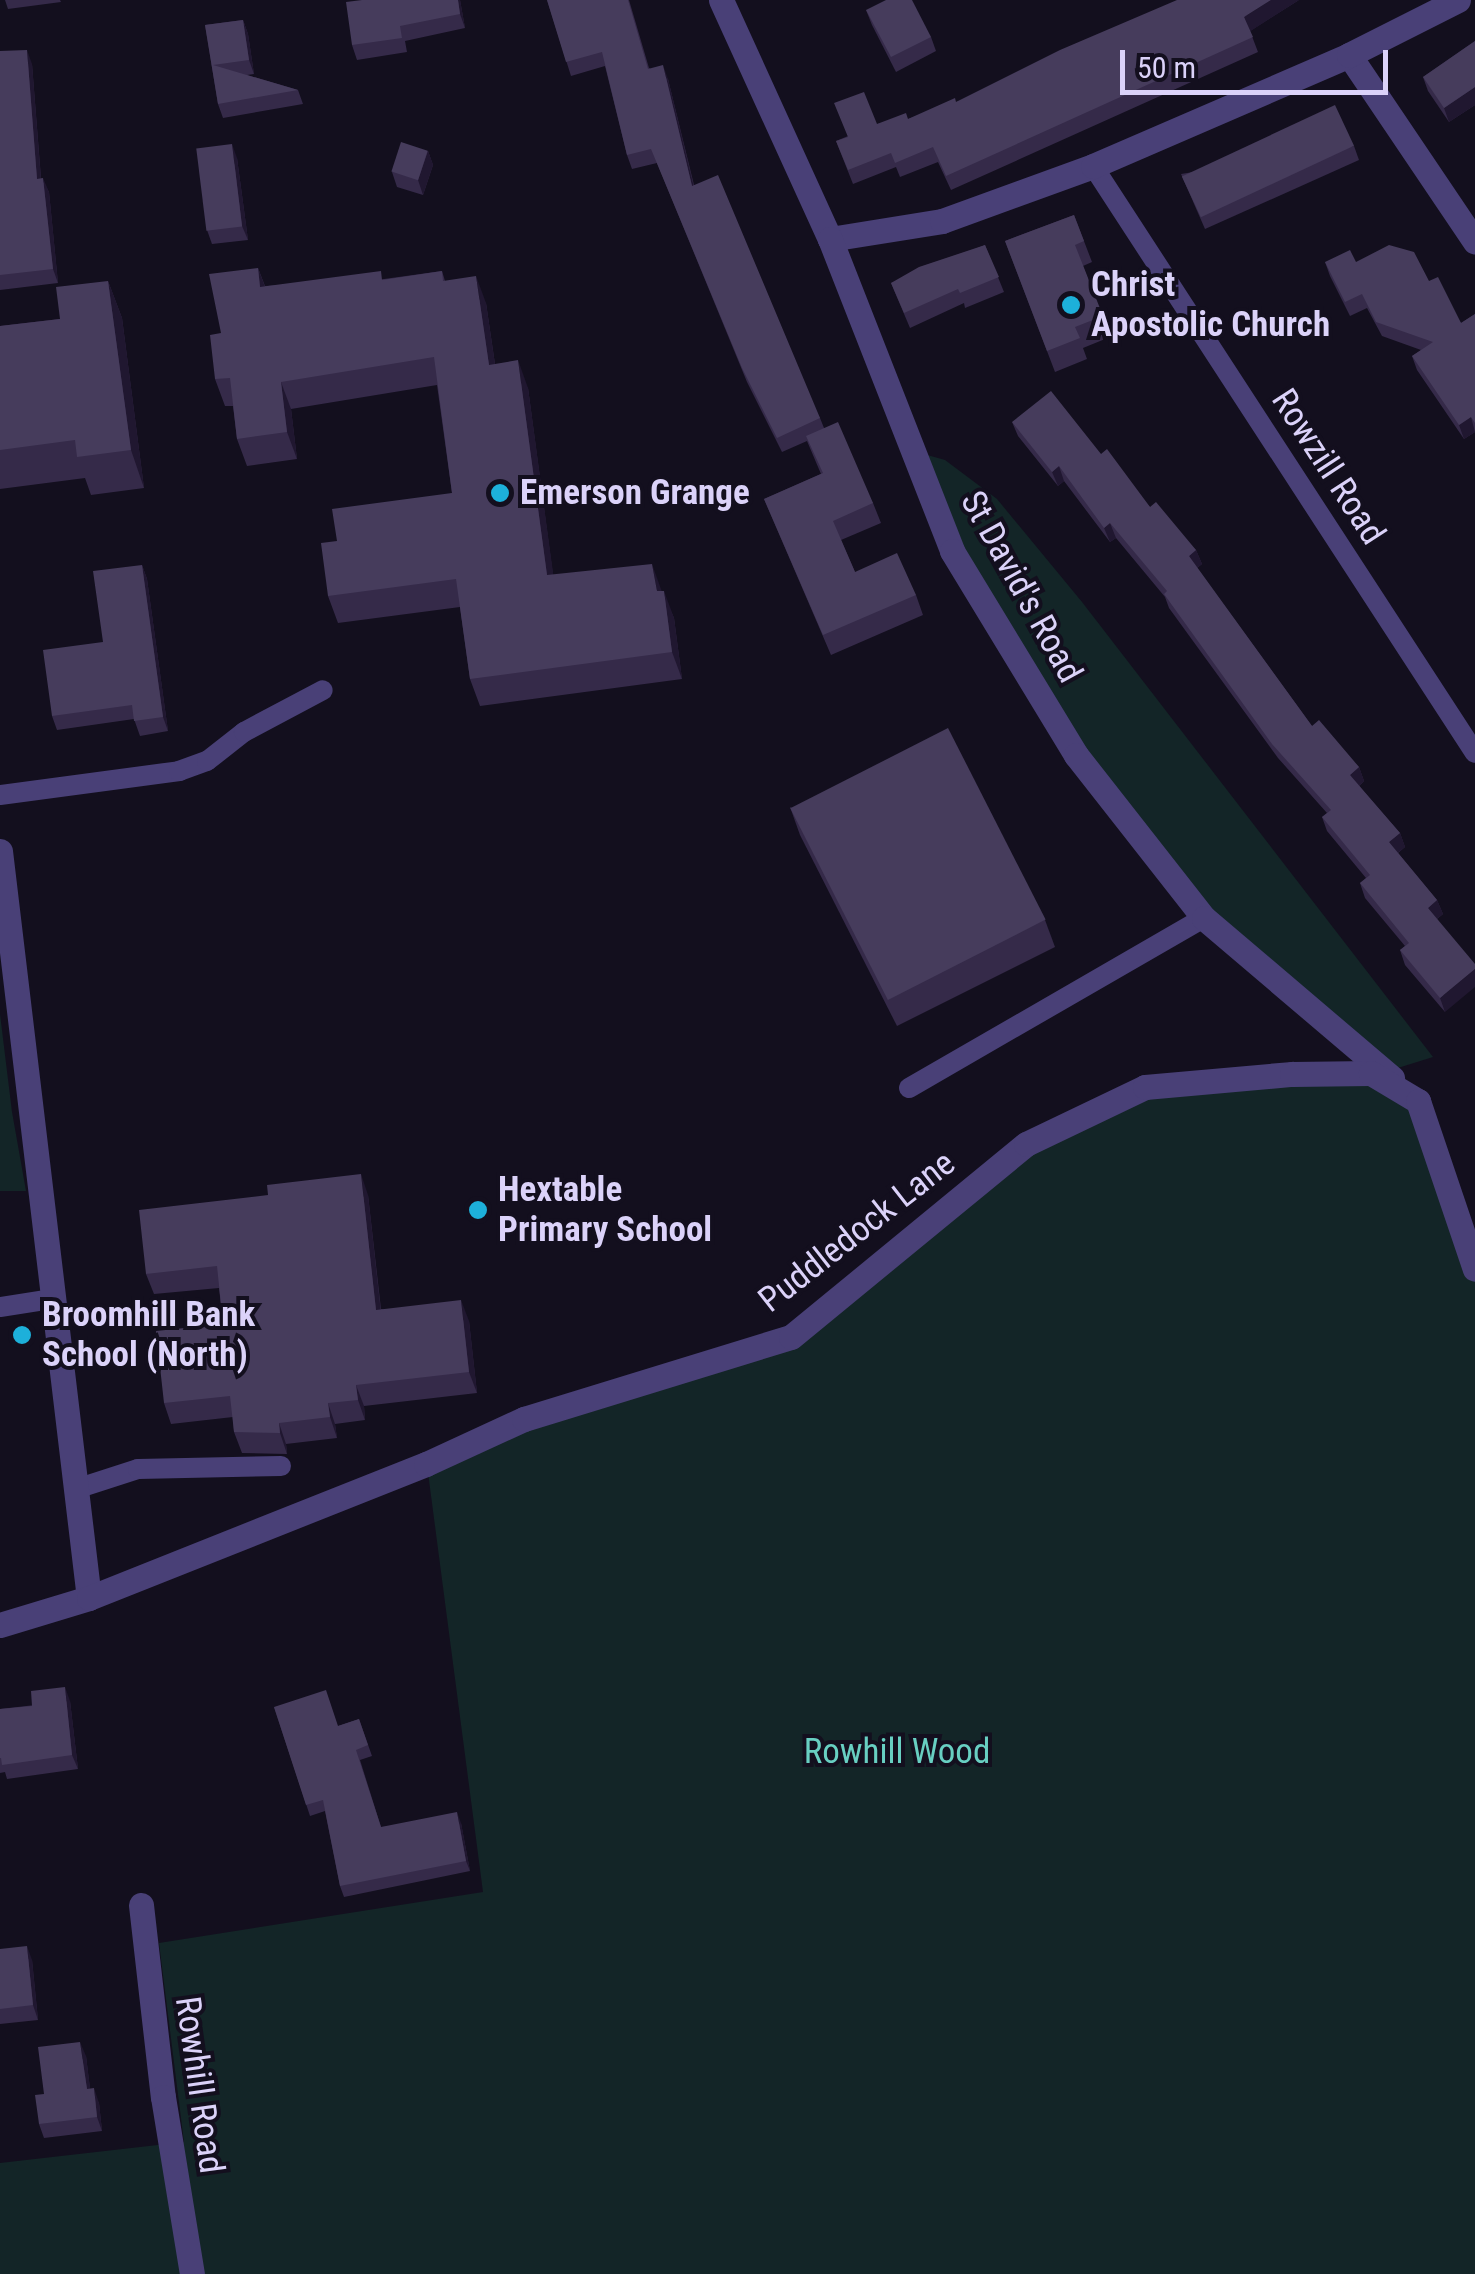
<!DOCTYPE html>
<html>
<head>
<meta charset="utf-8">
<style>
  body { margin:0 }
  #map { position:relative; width:1475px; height:2274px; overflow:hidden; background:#130f1e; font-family:"Roboto Condensed",sans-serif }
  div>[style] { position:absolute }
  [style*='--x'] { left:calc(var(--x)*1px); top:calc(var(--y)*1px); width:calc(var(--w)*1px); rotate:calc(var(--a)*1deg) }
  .green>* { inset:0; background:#132527 }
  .service>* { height:20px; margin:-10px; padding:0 10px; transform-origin:10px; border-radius:10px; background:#494077 }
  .minor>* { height:25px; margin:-12.5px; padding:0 12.5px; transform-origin:12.5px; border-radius:12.5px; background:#494077 }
  .tertiary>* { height:25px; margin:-12.5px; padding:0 12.5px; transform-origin:12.5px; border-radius:12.5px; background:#494077 }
  .wall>* { inset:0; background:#352a49 }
  .shaded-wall>* { inset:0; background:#201730 }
  .building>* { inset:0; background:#463c5c; transform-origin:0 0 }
  .dots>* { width:28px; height:28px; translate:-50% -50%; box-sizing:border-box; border:5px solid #130f1e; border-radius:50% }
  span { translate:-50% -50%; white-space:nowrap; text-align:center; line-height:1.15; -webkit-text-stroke:8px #130f1e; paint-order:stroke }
  .poi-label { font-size:35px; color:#dbd2f9; font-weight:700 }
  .left { translate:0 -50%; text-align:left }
  .street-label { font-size:35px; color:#dbd2f9 }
  .park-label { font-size:35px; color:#68cfc2 }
  .scale { position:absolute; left:1120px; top:50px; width:268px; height:45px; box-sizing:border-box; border:5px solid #dbd2f9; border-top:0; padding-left:12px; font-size:30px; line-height:35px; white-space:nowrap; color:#dbd2f9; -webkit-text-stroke:8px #130f1e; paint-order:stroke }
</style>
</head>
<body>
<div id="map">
  <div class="green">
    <div style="clip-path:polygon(913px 451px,945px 460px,997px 499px,1082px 602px,1433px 1057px,1385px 1072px,1205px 917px,1076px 755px,953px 551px)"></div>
    <div style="clip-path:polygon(0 1014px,12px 1112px,26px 1191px,0 1191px)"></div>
    <div style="clip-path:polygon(1370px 1078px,1412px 1102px,1475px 1281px,1475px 2274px,0 2274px,0 2163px,184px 2142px,159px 1943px,483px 1892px,427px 1465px,792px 1339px,1029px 1145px,1145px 1090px)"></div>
  </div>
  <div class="service">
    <div style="--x:1093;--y:166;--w:700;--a:56.95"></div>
    <div style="--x:0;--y:795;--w:181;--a:-7.6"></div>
    <div style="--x:179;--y:771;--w:30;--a:-20"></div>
    <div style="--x:207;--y:761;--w:47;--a:-38.1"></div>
    <div style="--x:244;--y:732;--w:89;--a:-28"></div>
    <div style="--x:909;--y:1088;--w:340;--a:-30"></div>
    <div style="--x:0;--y:1307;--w:53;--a:-8.7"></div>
    <div style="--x:76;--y:1489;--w:65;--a:-17.9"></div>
    <div style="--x:138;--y:1469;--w:143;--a:-1.2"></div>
  </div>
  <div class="minor">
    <div style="--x:1349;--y:55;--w:225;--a:56"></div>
    <div style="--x:830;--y:239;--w:113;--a:-9.1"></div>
    <div style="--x:942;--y:221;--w:161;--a:-20"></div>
    <div style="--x:1093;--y:166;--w:279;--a:-23.4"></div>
    <div style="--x:1349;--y:55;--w:122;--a:-26.8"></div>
    <div style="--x:0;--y:851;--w:752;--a:83.21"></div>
    <div style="--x:141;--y:1905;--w:193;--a:83.5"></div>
    <div style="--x:163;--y:2097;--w:179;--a:80.7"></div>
  </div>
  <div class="tertiary">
    <div style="--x:721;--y:0;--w:263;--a:65.5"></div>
    <div style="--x:830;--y:239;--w:335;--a:68.6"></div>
    <div style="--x:952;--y:551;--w:239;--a:58.7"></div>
    <div style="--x:1076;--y:755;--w:207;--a:51.9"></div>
    <div style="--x:1204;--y:918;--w:247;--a:40.4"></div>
    <div style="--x:0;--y:1625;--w:93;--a:-16.9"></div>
    <div style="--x:89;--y:1598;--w:363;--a:-21.7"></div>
    <div style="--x:426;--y:1464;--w:108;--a:-24.7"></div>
    <div style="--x:524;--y:1419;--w:279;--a:-17.1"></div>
    <div style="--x:791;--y:1337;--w:304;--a:-39.4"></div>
    <div style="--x:1026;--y:1144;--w:132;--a:-25.6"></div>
    <div style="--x:1145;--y:1087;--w:148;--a:-5.1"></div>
    <div style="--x:1292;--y:1074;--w:79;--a:-0.7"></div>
    <div style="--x:1371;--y:1073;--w:55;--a:30.8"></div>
    <div style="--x:1418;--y:1101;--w:177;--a:71.3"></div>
  </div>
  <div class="wall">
    <div style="clip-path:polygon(5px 0,60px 0,61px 2px,8px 9px)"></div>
    <div style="clip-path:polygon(362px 0,460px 0,465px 28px,405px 41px,407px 52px,357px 60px,352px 45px)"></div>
    <div style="clip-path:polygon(547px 0,629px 0,649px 68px,668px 79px,694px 185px,820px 418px,824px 428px,873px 503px,881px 523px,841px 540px,855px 572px,916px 595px,923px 615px,831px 655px,764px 499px,821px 474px,807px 441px,782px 452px,747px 382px,657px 163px,632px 169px,627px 155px,605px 66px,571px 76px)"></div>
    <div style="clip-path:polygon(1299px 0,1250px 31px,1258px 52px,951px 190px,938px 162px,900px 177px,896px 167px,853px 184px,836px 141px,877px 124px,908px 119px,956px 102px)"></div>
    <div style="clip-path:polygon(866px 10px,931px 37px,936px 51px,896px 72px,872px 25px)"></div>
    <div style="clip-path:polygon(243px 20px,248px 34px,254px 74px,247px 75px,298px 90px,303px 104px,223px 118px,218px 104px,205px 25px)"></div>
    <div style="clip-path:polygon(1475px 41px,1475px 105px,1449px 122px,1428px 91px,1423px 77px)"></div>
    <div style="clip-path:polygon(0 51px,32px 64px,41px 178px,49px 192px,58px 283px,0 290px)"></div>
    <div style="clip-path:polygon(1354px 146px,1359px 160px,1205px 229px,1181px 174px)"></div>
    <div style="clip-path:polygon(428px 151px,433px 165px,423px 195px,397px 187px,392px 172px)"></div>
    <div style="clip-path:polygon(237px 158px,248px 240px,212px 244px,207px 230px)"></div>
    <div style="clip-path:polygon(1074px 215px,1092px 262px,1083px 266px,1110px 337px,1083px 348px,1087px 359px,1055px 372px,1005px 241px)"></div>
    <div style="clip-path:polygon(985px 245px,1004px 292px,965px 308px,964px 303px,910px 328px,891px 283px)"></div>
    <div style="clip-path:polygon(1325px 262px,1356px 262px,1429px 281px,1461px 323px,1475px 314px,1475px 432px,1464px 439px,1417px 370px,1412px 356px,1421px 350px,1382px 336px,1367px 308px,1350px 316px,1330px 276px)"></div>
    <div style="clip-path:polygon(258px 268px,265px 286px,384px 279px,442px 271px,445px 281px,486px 303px,495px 364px,528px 388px,553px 575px,662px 591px,674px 618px,682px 679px,480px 706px,470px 679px,460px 607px,338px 623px,328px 596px,337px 541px,452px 493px,437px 385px,291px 409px,297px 459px,247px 466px,237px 439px,233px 406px,225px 406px,215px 379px,221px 333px)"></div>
    <div style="clip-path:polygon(108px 281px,122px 318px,144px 488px,91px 495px,85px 478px,0 489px,0 326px,60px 319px)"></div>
    <div style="clip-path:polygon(1012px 422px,1101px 454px,1150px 507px,1196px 550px,1202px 564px,1197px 568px,1312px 726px,1359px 767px,1364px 781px,1359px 786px,1400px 833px,1405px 847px,1398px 853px,1437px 900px,1443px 914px,1437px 919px,1445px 1012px,1405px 965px,1400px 950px,1405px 946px,1365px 898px,1360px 883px,1366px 878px,1327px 831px,1322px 817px,1327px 813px,1278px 758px,1169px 608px,1165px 597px,1116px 538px,1110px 542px,1064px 481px,1058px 486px,1018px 436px)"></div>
    <div style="clip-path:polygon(142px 565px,147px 579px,168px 731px,140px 736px,134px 719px,57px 730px,52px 716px,103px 642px)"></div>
    <div style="clip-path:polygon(790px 807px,1045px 920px,1055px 947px,897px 1026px,800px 835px)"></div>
    <div style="clip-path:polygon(368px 1195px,381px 1309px,469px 1321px,477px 1393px,364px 1406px,365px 1420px,335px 1424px,337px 1438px,286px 1444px,287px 1454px,242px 1453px,234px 1432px,233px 1417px,171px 1424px,164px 1403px,223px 1324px,219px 1288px,154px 1294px,146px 1274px)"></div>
    <div style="clip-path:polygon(70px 1701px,78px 1769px,7px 1779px,5px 1772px,0 1773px,0 1709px)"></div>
    <div style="clip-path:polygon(274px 1707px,338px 1726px,359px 1719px,372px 1756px,360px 1760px,381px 1827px,461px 1823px,470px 1871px,344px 1897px,340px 1886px,325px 1811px,310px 1816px)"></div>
    <div style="clip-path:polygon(0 1949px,32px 1960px,38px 2020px,0 2024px)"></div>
    <div style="clip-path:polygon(86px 2056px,90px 2089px,99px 2103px,102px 2131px,44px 2138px,39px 2124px,44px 2094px)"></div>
  </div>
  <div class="shaded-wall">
    <div style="clip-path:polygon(458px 0,460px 0,465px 28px,460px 14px)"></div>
    <div style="clip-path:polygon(1271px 0,1299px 0,1249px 32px,1244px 17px)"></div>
    <div style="clip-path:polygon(243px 20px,248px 34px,254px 74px,249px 60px)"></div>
    <div style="clip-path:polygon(27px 50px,32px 64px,42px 193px,37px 179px)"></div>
    <div style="clip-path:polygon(663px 65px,668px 79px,697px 200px,692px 186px)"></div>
    <div style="clip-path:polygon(1475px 87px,1475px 105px,1449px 122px,1444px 108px)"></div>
    <div style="clip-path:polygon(232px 144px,237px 158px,248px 240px,242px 226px)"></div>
    <div style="clip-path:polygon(428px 151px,433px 165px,423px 195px,418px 180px)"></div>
    <div style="clip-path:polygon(43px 178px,49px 192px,58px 283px,53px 269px)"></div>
    <div style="clip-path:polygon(258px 268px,268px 295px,260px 287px)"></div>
    <div style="clip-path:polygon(476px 276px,486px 303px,499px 392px,489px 365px)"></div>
    <div style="clip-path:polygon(108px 281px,122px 318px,144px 488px,131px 450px)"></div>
    <div style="clip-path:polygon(518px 360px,528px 388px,557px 602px,547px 575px)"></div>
    <div style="clip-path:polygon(281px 382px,291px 409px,297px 459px,287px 432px)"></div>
    <div style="clip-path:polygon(1471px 417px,1475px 432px,1464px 439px,1459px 425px)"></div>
    <div style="clip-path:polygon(1059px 466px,1064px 481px,1058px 486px,1052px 472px)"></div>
    <div style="clip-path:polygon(1110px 523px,1116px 538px,1110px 542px,1104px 528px)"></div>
    <div style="clip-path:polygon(1196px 550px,1202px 564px,1194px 570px,1189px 556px)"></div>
    <div style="clip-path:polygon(652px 564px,662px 592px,657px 591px)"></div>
    <div style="clip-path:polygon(142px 565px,147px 579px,168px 731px,163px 717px)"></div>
    <div style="clip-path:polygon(664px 591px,674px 618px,682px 679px,672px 652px)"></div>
    <div style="clip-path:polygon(1359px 767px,1364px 781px,1355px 789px,1350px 775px)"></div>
    <div style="clip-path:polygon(1400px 833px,1405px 847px,1394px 856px,1389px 842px)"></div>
    <div style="clip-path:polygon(1437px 900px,1443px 914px,1433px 922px,1428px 908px)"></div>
    <div style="clip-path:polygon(1475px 969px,1475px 987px,1445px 1012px,1440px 998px)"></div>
    <div style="clip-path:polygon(361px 1174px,368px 1195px,383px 1331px,376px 1310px)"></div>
    <div style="clip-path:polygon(461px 1300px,469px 1321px,477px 1393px,469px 1372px)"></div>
    <div style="clip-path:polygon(356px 1385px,364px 1406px,365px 1420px,358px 1400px)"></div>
    <div style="clip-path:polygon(328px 1403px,335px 1424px,337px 1438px,330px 1417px)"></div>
    <div style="clip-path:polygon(279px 1423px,286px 1444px,287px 1454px,280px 1433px)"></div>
    <div style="clip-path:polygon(65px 1687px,70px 1701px,78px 1769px,72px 1755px)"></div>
    <div style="clip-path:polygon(457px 1812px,461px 1823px,470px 1871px,466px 1861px)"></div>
    <div style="clip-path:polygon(27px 1946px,32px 1960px,38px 2020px,33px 2005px)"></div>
    <div style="clip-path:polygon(80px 2042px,86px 2056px,92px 2104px,87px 2089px)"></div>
    <div style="clip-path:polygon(94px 2088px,99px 2103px,102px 2131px,97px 2117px)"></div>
  </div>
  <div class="building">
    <div style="clip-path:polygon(362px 0,458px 0,460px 14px,400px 26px,402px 38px,352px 45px,346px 2px)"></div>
    <div style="clip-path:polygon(547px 0,628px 0,648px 69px,663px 65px,692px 186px,718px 175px,820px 418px,777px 438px,742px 368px,651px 149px,627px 155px,602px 52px,566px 62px)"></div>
    <div style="clip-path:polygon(886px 0,912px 0,931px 37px,891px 57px,866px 10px)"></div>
    <div style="clip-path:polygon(1177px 0,1271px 0,1244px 17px,1253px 37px,946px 176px,933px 147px,895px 163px,891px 153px,848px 170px,836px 141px,848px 137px,834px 103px,864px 92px,877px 124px,906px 113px,908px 119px,955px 98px,956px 102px,1060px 50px)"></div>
    <div style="clip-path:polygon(243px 20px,249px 60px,213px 65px,298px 90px,218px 104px,205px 25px)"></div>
    <div style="clip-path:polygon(1475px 41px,1475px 87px,1444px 108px,1423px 77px)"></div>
    <div style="clip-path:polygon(27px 50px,37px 179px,43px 178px,53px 269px,0 275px,0 51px)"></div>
    <div style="left:1335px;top:105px;width:45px;height:169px;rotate:65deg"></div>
    <div style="left:401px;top:142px;width:28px;height:31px;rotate:18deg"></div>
    <div style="left:232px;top:144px;width:83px;height:36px;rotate:83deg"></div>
    <div style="clip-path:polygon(1074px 215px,1084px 241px,1075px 245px,1103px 316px,1075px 327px,1080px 338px,1047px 351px,1005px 241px)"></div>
    <div style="clip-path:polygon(985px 245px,999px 277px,960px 293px,958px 289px,904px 313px,891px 283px,919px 267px)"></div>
    <div style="clip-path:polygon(1389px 245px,1414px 252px,1429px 281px,1438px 277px,1461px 323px,1475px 314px,1475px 423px,1471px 417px,1459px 425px,1412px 356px,1433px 342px,1376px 322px,1362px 294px,1345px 302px,1325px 262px,1350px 250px,1356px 262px)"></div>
    <div style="clip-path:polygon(258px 268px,260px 287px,381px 271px,382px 280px,442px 271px,443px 281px,476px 276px,489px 365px,518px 360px,547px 575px,652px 564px,657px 591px,664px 591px,672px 652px,470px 679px,456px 579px,328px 596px,321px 543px,337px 541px,332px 509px,452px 493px,434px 357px,281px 382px,287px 432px,237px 439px,230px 378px,215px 379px,210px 335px,221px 333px,209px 274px)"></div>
    <div style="clip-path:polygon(108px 281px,131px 450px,77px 457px,75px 440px,0 450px,0 326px,60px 319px,56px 287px)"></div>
    <div style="clip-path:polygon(1051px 391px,1101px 454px,1107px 449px,1150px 507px,1156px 502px,1196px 550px,1189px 556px,1312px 726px,1319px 720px,1359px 767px,1350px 775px,1400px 833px,1389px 842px,1437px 900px,1428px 908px,1475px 964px,1475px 969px,1440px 998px,1400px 950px,1409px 943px,1360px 883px,1370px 875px,1322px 817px,1331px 810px,1272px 744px,1164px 594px,1167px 591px,1110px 523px,1104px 528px,1059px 466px,1052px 472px,1012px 422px)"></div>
    <div style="clip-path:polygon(838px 422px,873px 503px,833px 521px,855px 572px,897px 553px,916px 595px,823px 635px,764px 499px,823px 473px,806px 436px)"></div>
    <div style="clip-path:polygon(142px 565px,163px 717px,134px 721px,132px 705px,52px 716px,43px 650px,103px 642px,93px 571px)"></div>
    <div style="left:948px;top:728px;width:215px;height:177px;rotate:63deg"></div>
    <div style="clip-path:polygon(361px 1174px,376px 1310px,461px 1300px,469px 1372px,356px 1385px,358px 1400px,328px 1403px,330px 1417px,279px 1423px,280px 1433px,234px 1432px,230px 1396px,164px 1403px,156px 1331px,223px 1324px,217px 1266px,146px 1274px,139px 1210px,268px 1195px,267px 1185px)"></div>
    <div style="clip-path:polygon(65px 1687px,72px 1755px,2px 1765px,1px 1758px,0 1758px,0 1709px,32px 1706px,31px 1691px)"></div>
    <div style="clip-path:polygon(326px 1690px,338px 1726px,359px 1719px,368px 1745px,356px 1750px,381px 1827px,457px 1812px,466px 1861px,340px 1886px,323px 1800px,306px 1805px,274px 1707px)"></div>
    <div style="clip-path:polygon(27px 1946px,33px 2005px,0 2009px,0 1949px)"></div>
    <div style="clip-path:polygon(80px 2042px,87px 2089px,94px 2088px,97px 2117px,39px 2124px,35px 2095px,44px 2094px,38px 2047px)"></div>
  </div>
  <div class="dots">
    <div style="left:1071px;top:305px;background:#1db0da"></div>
    <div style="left:500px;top:493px;background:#1db0da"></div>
    <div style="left:478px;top:1210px;background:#1db0da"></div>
    <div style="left:22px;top:1335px;background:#1db0da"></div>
  </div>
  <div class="poi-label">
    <span class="left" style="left:1091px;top:305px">Christ<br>Apostolic Church</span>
    <span class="left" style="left:520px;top:493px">Emerson Grange</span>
    <span class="left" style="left:498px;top:1210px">Hextable<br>Primary School</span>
    <span class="left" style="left:42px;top:1335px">Broomhill Bank<br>School (North)</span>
  </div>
  <div class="street-label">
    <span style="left:1328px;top:467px;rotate:57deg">Rowzill Road</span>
    <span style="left:1021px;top:587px;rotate:61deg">St David's Road</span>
    <span style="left:857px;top:1232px;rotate:-38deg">Puddledock Lane</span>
    <span style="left:199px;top:2085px;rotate:82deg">Rowhill Road</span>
  </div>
  <div class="park-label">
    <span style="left:897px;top:1752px">Rowhill Wood</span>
  </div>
  <div class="scale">50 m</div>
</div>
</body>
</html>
